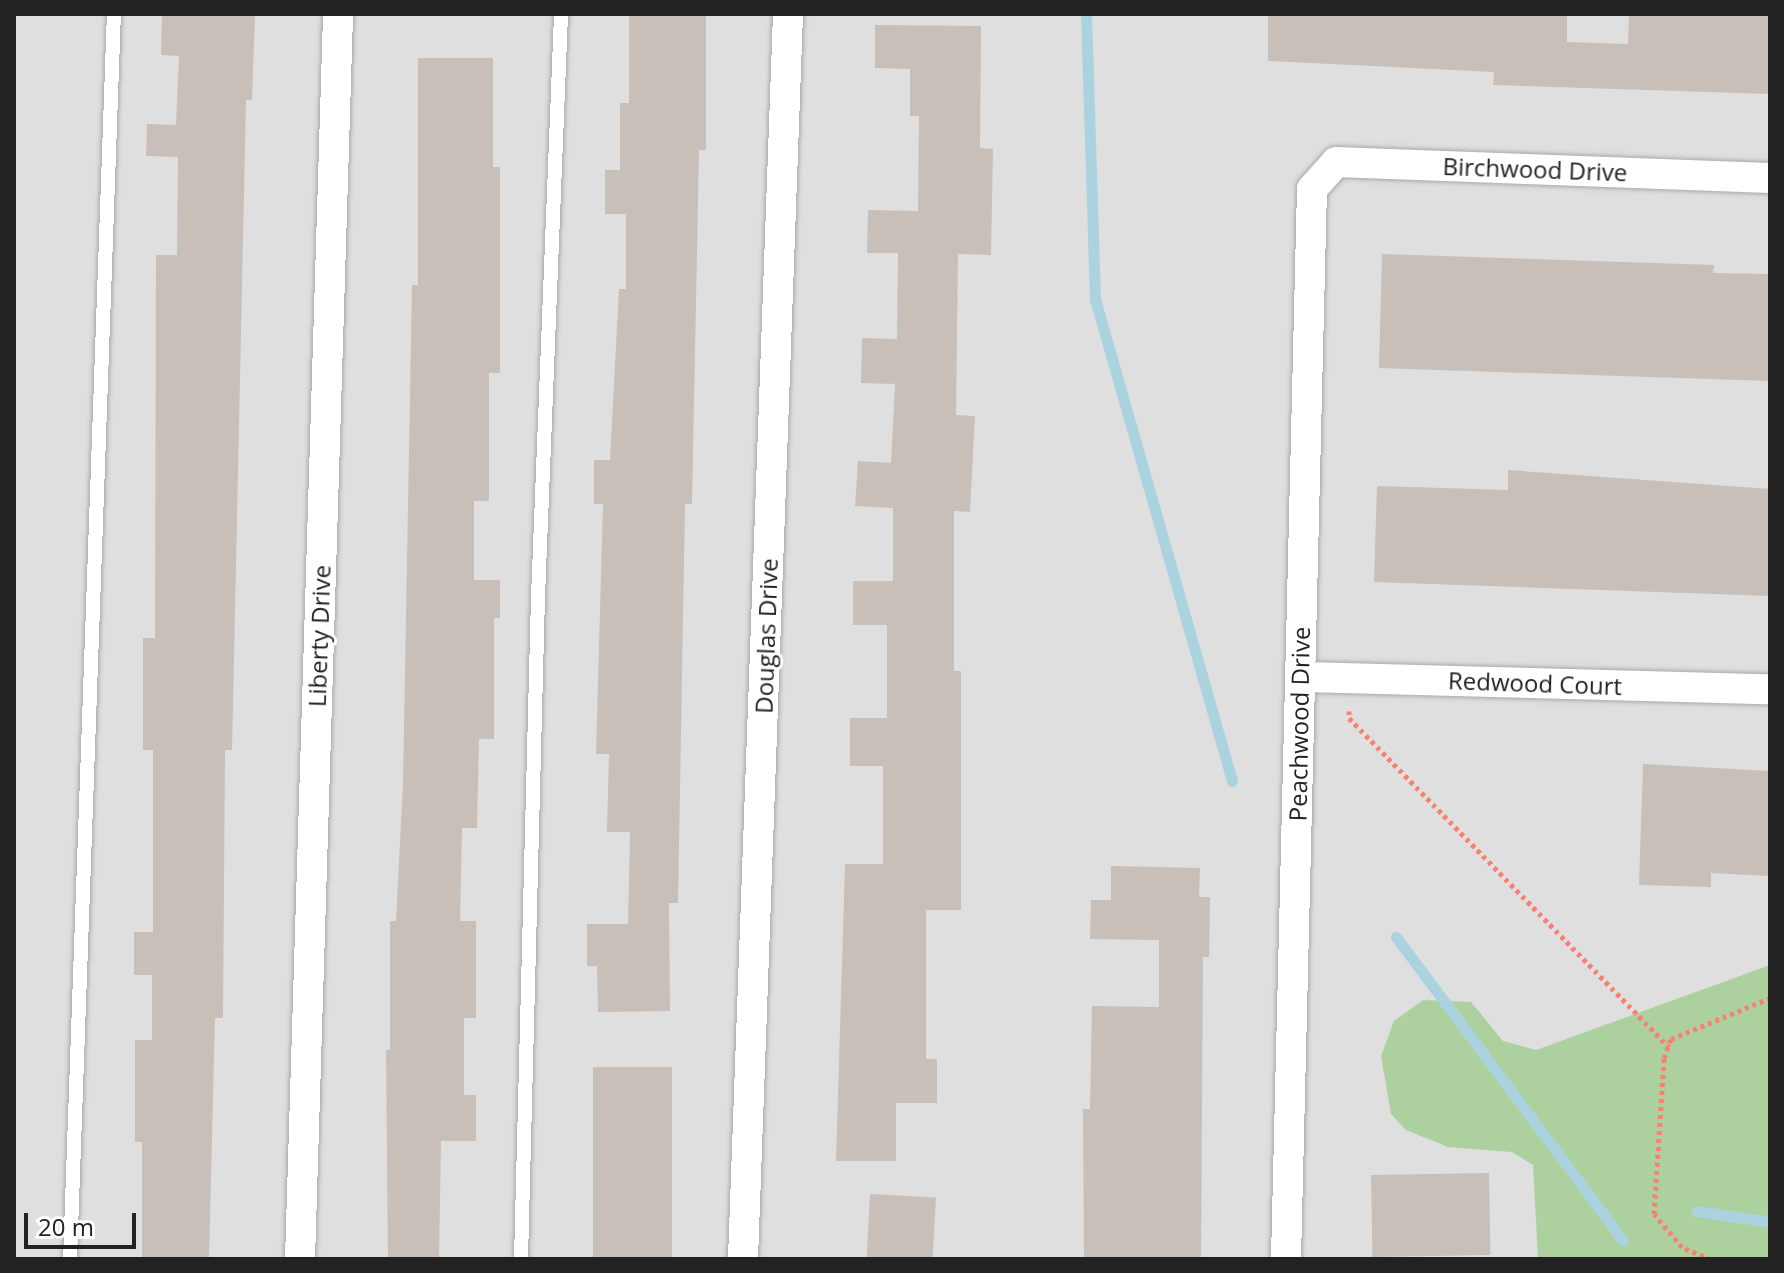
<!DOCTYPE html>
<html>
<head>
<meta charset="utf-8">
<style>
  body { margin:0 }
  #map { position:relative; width:1784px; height:1273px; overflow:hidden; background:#f2efe9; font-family:"Open Sans",sans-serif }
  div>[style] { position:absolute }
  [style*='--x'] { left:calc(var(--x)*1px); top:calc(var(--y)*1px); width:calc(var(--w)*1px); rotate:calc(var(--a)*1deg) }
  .residential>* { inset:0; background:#e0dfdf; transform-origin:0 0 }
  .forest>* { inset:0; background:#add19e }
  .stream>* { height:11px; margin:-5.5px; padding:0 5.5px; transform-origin:5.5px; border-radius:5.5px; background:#aad3df }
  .building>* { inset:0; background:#c7bfb8; transform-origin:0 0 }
  .path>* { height:5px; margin-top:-2.5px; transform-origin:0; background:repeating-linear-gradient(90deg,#fa8072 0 4px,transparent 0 8px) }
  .roads { filter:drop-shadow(0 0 2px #a9a9a9) drop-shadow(0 0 2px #a9a9a9) }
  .lane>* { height:14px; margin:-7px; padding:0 7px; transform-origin:7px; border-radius:7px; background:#fff }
  .street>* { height:30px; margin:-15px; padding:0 15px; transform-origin:15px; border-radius:15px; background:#fff }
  span { translate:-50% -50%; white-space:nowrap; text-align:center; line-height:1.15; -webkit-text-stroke:6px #fff; paint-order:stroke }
  .street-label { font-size:24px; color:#222 }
  .frame { position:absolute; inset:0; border:16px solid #222; pointer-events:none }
  .scale { position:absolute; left:24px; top:1213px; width:112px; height:36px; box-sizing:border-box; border:4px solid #222; border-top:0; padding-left:10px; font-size:24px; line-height:28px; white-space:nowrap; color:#222; -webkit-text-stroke:6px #fff; paint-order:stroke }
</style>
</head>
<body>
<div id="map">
  <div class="residential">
    <div style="left:14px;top:14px;width:1756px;height:1245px"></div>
  </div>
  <div class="forest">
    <div style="clip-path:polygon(1770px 965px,1770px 1259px,1538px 1259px,1533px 1165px,1512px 1152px,1448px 1147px,1406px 1130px,1391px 1114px,1381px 1056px,1394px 1021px,1423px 1000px,1471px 1002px,1503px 1041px,1536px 1050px)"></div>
  </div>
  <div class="stream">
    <div style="--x:1086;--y:14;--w:285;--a:88.2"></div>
    <div style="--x:1095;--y:299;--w:501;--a:74.13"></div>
    <div style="--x:1396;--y:937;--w:379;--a:53.2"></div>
    <div style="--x:1697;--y:1211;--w:74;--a:8.6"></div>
  </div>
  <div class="building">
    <div style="clip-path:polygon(162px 14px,255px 14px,252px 100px,246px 100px,232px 750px,225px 750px,223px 1018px,215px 1018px,209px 1259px,142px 1259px,142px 1142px,135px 1142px,135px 1040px,152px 1040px,152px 975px,134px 975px,134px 932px,153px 932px,153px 750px,143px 750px,143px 638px,155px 638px,156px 255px,177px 255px,178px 157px,146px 156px,147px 124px,176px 125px,179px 56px,161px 55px)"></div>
    <div style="clip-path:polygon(629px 14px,706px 14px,706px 150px,699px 150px,692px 504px,685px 504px,678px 903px,669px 903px,670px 1011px,598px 1012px,597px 966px,587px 966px,587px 924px,628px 924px,630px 832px,607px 832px,609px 754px,596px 754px,603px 504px,594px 504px,594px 460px,610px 460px,619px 289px,626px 289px,626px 214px,605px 214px,605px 170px,620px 170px,620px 103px,629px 103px)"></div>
    <div style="clip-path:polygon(1268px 14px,1567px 14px,1567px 42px,1628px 44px,1629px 14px,1770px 14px,1770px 94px,1493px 85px,1494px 72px,1268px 61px)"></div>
    <div style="clip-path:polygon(875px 25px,981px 26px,980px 148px,993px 149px,991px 255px,958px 254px,956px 415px,975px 416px,970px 512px,954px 511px,954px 671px,961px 671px,961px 910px,926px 910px,926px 1059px,937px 1059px,937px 1103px,896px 1103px,896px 1161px,836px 1161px,845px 864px,883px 864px,883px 766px,850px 766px,850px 718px,887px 718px,887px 625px,853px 625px,853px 581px,893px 581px,893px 508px,855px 506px,858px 461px,891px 463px,895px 384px,861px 383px,862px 338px,897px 339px,898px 253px,867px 253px,868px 210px,918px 211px,919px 116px,910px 116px,910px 69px,875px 68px)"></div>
    <div style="clip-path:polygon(418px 58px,493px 58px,493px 167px,500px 167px,500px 373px,489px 373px,489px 501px,474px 501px,474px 580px,500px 580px,500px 618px,494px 618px,494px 739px,479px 739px,477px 828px,462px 828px,460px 921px,476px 921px,476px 1018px,464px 1018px,464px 1095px,476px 1095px,476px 1141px,441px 1141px,439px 1259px,388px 1259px,386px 1050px,390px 1050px,390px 921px,396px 921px,403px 784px,412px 285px,418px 285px)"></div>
    <div style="clip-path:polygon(1382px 254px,1714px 265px,1713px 273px,1770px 274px,1770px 381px,1379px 368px)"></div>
    <div style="clip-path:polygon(1508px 470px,1770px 489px,1770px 596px,1374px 582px,1377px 486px,1508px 490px)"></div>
    <div style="clip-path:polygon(1643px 764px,1770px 771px,1770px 876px,1711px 873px,1711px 887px,1639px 885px)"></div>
    <div style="clip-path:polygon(1111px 866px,1200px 868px,1199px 897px,1210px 897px,1209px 957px,1203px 957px,1201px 1259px,1084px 1259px,1083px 1109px,1090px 1109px,1092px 1006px,1159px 1007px,1159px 940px,1090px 939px,1091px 900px,1111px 900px)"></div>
    <div style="left:593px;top:1067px;width:79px;height:192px"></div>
    <div style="left:1489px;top:1173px;width:82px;height:118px;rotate:89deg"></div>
    <div style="left:870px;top:1194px;width:66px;height:65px;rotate:3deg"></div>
  </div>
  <div class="path">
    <div style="--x:1349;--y:711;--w:7;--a:90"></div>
    <div style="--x:1349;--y:718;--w:459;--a:45.8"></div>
    <div style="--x:1711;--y:1259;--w:31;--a:-158"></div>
    <div style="--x:1682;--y:1247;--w:43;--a:-130.3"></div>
    <div style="--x:1654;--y:1214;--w:156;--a:-86.3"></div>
    <div style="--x:1664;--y:1058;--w:20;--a:-70"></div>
    <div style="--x:1671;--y:1039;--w:107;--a:-22.5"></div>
  </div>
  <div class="roads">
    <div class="lane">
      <div style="--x:70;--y:1259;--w:1246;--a:-87.98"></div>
      <div style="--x:521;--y:1259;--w:662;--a:-88.53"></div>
      <div style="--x:538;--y:597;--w:583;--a:-87.74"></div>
    </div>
    <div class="street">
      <div style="--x:1301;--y:677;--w:469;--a:1.5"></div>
      <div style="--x:300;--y:1259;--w:1246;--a:-88.25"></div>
      <div style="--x:743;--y:1259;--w:1246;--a:-87.93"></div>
      <div style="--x:1286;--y:1259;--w:1070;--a:-88.61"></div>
      <div style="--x:1312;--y:189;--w:36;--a:-48"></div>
      <div style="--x:1336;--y:162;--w:434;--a:2.1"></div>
    </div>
  </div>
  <div class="street-label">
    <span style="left:1535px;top:169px;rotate:2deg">Birchwood Drive</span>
    <span style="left:319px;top:636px;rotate:-88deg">Liberty Drive</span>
    <span style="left:766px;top:636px;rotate:-88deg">Douglas Drive</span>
    <span style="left:1535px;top:683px;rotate:2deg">Redwood Court</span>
    <span style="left:1299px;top:724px;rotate:-89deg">Peachwood Drive</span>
  </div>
  <div class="frame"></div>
  <div class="scale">20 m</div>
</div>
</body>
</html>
